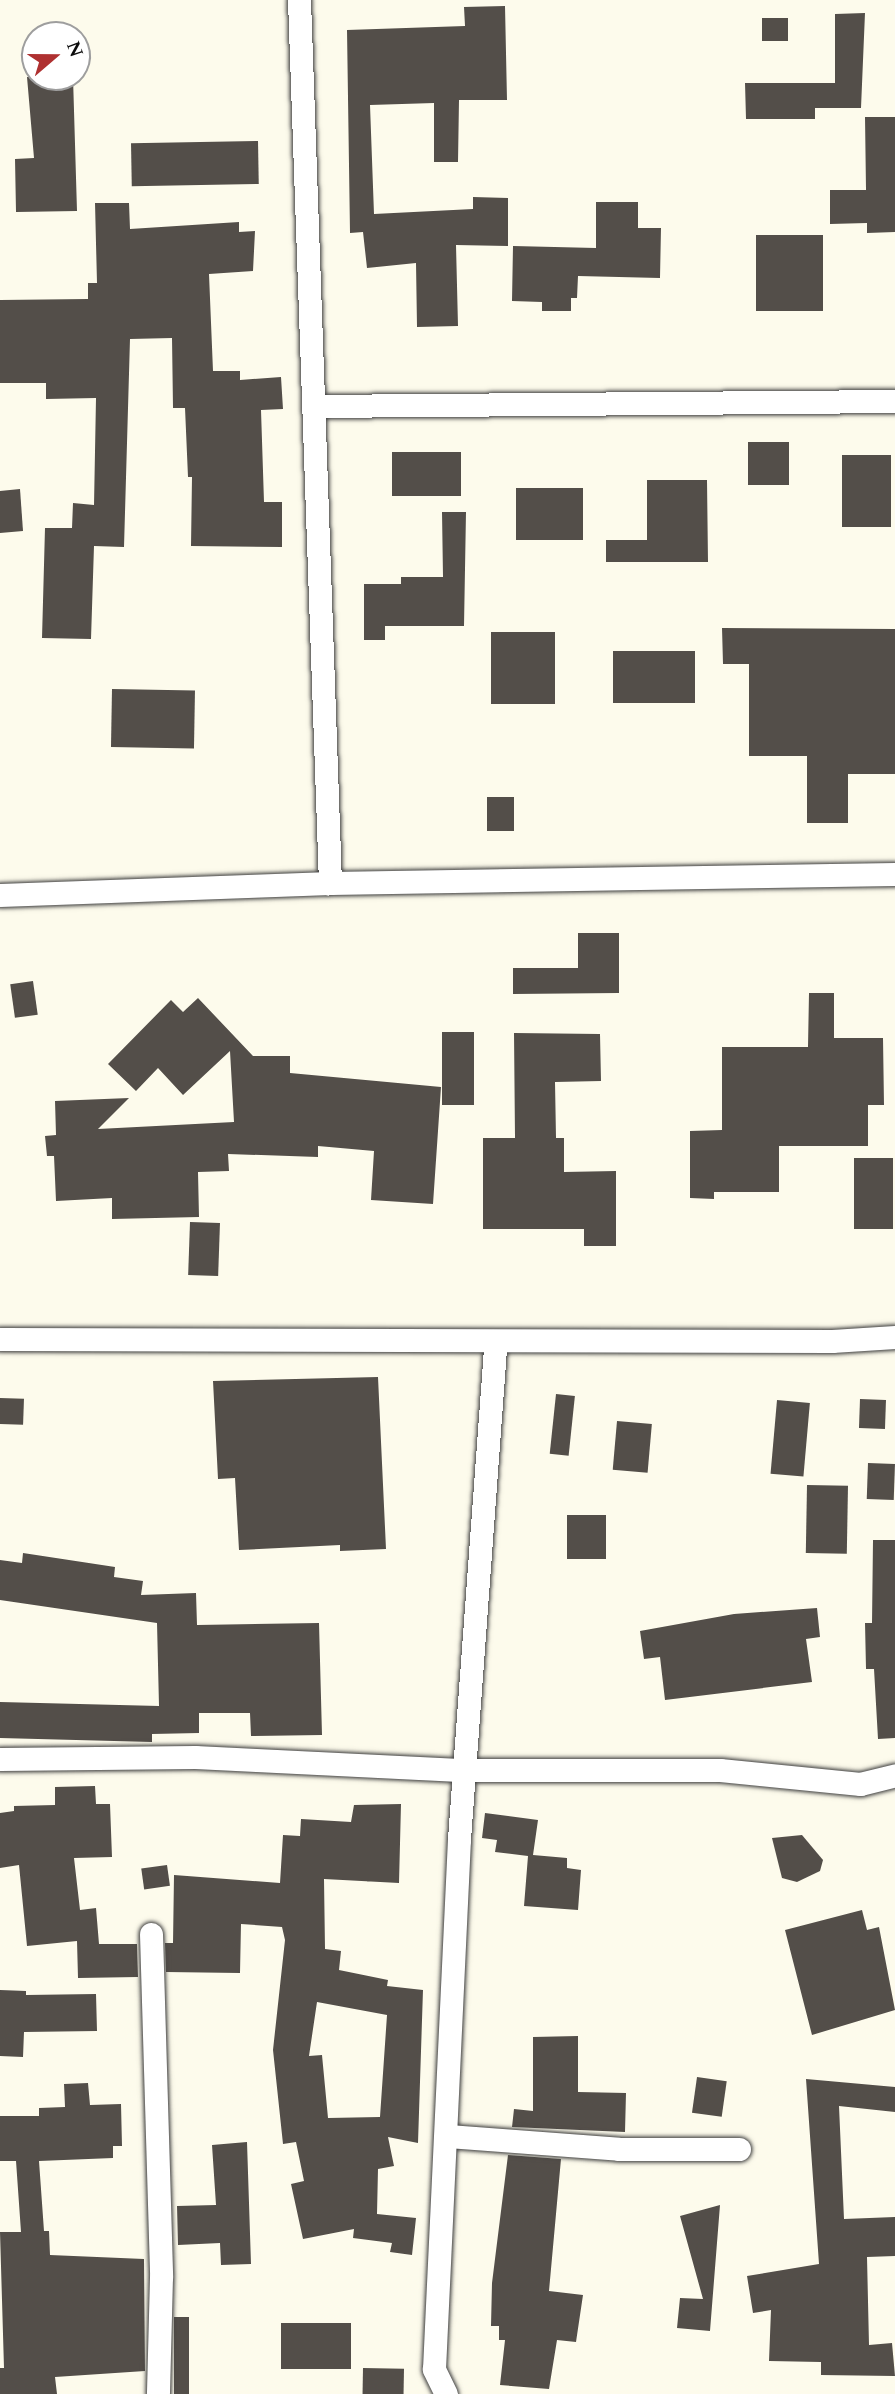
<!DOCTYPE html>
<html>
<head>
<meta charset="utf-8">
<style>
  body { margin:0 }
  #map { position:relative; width:895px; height:2394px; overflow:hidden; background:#fdfbec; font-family:Spectral,serif }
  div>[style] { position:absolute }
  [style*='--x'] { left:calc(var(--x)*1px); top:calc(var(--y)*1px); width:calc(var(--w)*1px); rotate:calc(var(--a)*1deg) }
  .building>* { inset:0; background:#534e49; transform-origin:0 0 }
  .roads { filter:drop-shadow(0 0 2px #3f3f3f) drop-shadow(0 0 2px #3f3f3f) }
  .minor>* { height:23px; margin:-11.5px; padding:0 11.5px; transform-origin:11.5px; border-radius:11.5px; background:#fff }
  span { translate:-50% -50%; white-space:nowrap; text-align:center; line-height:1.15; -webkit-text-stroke:7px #fff; paint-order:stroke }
  .north { position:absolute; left:21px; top:21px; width:70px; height:70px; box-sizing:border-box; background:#fff; border:2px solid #9e9e9e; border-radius:50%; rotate:70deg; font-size:19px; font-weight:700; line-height:28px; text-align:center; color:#0c0c0c }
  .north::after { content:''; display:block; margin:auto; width:24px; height:32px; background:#af3131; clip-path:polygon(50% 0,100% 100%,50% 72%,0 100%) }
</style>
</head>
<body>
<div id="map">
  <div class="building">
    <div style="clip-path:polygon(505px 6px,507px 100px,459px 100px,458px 162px,434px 162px,434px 103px,370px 105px,374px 214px,473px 209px,473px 197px,508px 198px,508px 246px,456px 245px,458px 326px,417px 327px,416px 263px,367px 268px,363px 232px,350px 233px,347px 30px,465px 26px,464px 7px)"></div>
    <div style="clip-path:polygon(865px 13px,861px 108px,815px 108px,815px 119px,746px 119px,745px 83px,835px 83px,835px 14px)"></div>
    <div style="left:762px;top:18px;width:26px;height:23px"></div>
    <div style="clip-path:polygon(27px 77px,73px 77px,77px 211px,16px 212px,15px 159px,34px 158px)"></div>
    <div style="clip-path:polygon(865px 117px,895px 117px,895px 232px,867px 233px,867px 223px,830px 224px,830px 190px,866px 190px)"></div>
    <div style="left:258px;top:141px;width:43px;height:127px;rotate:89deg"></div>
    <div style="clip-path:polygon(596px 202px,638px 202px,638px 228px,661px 228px,660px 278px,578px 276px,577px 298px,571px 298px,571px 311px,542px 311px,542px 302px,512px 301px,513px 246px,596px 248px)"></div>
    <div style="clip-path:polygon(95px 203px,129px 203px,130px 229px,239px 222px,239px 232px,255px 231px,253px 271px,209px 274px,213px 371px,240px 371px,240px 380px,281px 377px,283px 409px,261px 410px,264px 502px,282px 502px,282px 547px,191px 546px,192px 477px,188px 477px,185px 408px,173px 408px,172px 338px,130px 339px,124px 547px,94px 546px,91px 639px,42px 638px,45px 528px,72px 528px,73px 503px,94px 505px,96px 398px,46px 399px,46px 383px,0 383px,0 300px,88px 299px,88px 283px,97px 283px)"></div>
    <div style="left:756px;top:235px;width:67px;height:76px"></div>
    <div style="left:748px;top:442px;width:41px;height:43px"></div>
    <div style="left:392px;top:452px;width:69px;height:44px"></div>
    <div style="left:842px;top:455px;width:49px;height:72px"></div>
    <div style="clip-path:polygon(647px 480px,707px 480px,708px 562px,606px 562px,606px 540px,647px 540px)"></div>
    <div style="left:583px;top:488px;width:52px;height:67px;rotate:90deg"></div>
    <div style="clip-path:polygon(20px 489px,23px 531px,0 533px,0 491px)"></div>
    <div style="clip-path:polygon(442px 512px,466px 512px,464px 626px,385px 626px,385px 640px,364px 640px,364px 584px,401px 584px,401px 577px,443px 577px)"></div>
    <div style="clip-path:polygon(722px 628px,895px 629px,895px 774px,848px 774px,848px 823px,807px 823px,807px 756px,749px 756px,749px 664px,723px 664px)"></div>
    <div style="left:491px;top:632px;width:64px;height:72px"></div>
    <div style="left:613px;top:651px;width:82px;height:52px"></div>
    <div style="left:112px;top:689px;width:83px;height:58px;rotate:1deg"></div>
    <div style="left:487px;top:797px;width:27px;height:34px"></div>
    <div style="clip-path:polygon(578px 933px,619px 933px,619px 993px,513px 994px,513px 968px,578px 968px)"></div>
    <div style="left:33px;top:981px;width:34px;height:23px;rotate:82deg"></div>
    <div style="clip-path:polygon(809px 993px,834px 993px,834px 1038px,883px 1038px,884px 1105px,868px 1105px,868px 1146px,779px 1146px,779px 1192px,714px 1192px,714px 1199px,690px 1198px,690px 1131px,722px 1130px,722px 1047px,808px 1047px)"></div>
    <div style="clip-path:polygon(198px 998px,253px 1056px,290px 1056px,290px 1073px,441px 1087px,433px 1204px,371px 1200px,374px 1151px,318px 1146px,318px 1157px,228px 1154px,229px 1171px,198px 1172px,199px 1217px,112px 1219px,112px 1198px,56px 1201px,54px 1156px,47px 1156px,45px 1136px,56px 1135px,55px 1101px,129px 1098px,98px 1129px,234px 1122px,230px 1051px,183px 1095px,158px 1068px,136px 1091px,108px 1064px,171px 1000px,183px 1012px)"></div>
    <div style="left:442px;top:1032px;width:32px;height:73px"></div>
    <div style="clip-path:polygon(514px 1033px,600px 1034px,601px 1081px,555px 1082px,556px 1138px,564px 1138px,564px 1172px,616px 1171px,616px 1246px,584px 1246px,584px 1229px,483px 1229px,483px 1138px,515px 1138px)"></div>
    <div style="left:854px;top:1158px;width:39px;height:71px"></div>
    <div style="left:190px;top:1222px;width:30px;height:53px;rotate:2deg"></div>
    <div style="clip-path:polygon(378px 1377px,386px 1549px,340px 1551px,340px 1545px,239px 1550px,235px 1478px,218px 1479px,213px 1381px)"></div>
    <div style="left:556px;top:1394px;width:19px;height:60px;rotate:6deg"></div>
    <div style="left:0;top:1398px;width:24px;height:26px;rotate:2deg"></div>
    <div style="left:860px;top:1399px;width:26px;height:29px;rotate:2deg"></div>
    <div style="left:777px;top:1400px;width:33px;height:74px;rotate:5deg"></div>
    <div style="left:617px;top:1421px;width:35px;height:49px;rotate:5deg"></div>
    <div style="left:868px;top:1463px;width:27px;height:36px;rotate:2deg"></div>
    <div style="left:807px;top:1485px;width:41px;height:68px;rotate:1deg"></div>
    <div style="left:567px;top:1515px;width:39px;height:44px"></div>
    <div style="clip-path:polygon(873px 1540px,895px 1540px,895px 1738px,878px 1739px,874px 1669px,866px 1669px,865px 1623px,872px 1623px)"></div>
    <div style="clip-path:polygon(23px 1553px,115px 1567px,114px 1577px,143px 1581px,141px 1595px,196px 1593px,197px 1625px,319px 1623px,322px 1735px,251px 1736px,250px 1713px,199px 1713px,199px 1733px,152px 1734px,152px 1742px,0 1738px,0 1702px,159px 1706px,157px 1623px,0 1600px,0 1560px,22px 1563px)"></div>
    <div style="clip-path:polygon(817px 1608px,820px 1637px,806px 1639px,812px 1682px,665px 1700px,660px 1657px,644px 1659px,640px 1631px,734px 1614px)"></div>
    <div style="clip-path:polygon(95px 1786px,96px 1804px,110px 1804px,112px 1857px,74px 1858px,80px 1910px,96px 1908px,99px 1944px,137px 1944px,138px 1977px,78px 1978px,77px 1941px,27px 1946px,19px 1865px,0 1868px,0 1813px,14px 1811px,14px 1806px,55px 1805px,55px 1787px)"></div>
    <div style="clip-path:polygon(evenodd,401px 1804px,399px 1883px,324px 1879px,325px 1949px,341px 1951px,339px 1970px,388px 1980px,387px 1986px,423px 1990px,418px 2143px,388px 2137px,394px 2166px,378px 2169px,377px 2214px,416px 2218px,412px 2255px,390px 2252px,392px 2243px,353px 2238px,354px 2229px,303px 2239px,291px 2184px,304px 2181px,296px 2142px,283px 2144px,273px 2050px,285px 1940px,282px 1927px,241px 1924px,240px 1973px,166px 1972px,165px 1943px,173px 1943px,174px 1875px,280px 1883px,283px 1835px,300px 1836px,301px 1819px,351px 1822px,354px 1805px,401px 1804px,317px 2002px,387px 2015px,380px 2117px,328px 2118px,322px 2055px,309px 2056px,317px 2002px)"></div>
    <div style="clip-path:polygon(485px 1813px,538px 1820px,533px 1855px,567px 1858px,567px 1868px,581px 1870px,578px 1910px,524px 1906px,528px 1856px,495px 1852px,497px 1840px,482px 1838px)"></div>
    <div style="clip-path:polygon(802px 1835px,823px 1860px,820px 1871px,797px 1882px,782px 1878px,772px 1838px)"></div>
    <div style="left:167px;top:1865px;width:21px;height:26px;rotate:82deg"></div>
    <div style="clip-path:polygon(862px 1910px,867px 1930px,879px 1927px,895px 2010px,812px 2035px,785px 1930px)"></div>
    <div style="clip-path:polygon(0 1990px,26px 1991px,26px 1995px,96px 1994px,97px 2031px,24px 2032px,23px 2057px,0 2056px)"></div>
    <div style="clip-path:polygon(578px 2036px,578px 2092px,626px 2093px,625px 2132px,512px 2127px,514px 2109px,533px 2111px,533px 2037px)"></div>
    <div style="left:697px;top:2077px;width:30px;height:36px;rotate:8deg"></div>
    <div style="clip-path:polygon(806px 2079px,895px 2087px,895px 2112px,839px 2106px,844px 2219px,895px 2217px,895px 2256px,867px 2257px,869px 2345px,892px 2343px,895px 2376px,821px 2375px,821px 2362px,769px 2361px,771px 2310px,753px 2313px,747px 2276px,819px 2264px)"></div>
    <div style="clip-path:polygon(88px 2083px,90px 2105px,121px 2104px,122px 2146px,113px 2146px,113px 2158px,39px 2161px,44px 2231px,49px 2231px,50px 2255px,144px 2259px,145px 2371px,55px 2377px,57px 2394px,0 2394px,0 2368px,4px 2368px,0 2232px,21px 2232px,16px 2161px,0 2161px,0 2116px,39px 2116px,39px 2108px,65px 2107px,64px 2084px)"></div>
    <div style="clip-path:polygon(247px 2142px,251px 2264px,221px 2265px,220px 2243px,178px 2245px,177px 2206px,216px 2205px,212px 2145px)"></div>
    <div style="clip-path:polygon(508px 2155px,561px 2159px,549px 2291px,583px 2295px,576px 2342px,557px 2340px,549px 2389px,500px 2385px,505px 2340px,499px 2340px,499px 2326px,491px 2326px,492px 2283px)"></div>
    <div style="clip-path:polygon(720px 2205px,710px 2331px,677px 2328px,680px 2298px,703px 2299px,680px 2216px)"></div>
    <div style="left:174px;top:2317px;width:15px;height:77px"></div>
    <div style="left:281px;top:2323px;width:70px;height:46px"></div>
    <div style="left:363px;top:2368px;width:41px;height:26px;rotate:1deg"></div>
  </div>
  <div class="roads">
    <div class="minor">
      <div style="--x:299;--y:0;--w:884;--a:87.99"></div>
      <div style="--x:314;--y:406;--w:581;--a:-0.49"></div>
      <div style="--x:0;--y:895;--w:330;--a:-2.1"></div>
      <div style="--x:330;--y:883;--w:565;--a:-0.91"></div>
      <div style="--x:0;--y:1339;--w:832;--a:0.14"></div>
      <div style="--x:832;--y:1341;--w:63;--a:-3.6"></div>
      <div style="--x:0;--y:1759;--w:195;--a:-0.6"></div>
      <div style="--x:195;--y:1757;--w:270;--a:2.8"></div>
      <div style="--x:465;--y:1770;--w:255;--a:0"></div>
      <div style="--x:720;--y:1770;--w:141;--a:5.7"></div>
      <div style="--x:860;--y:1784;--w:36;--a:-14"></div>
      <div style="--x:151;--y:1934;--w:343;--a:88.3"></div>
      <div style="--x:161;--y:2277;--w:117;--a:91.5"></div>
      <div style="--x:448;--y:2136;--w:171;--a:4.3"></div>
      <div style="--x:619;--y:2149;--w:120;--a:0"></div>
      <div style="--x:446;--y:2394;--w:28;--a:-116"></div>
      <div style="--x:434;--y:2369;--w:531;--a:-87.3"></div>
      <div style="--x:459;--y:1839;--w:499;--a:-85.8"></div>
    </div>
  </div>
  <div class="north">N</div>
</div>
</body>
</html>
